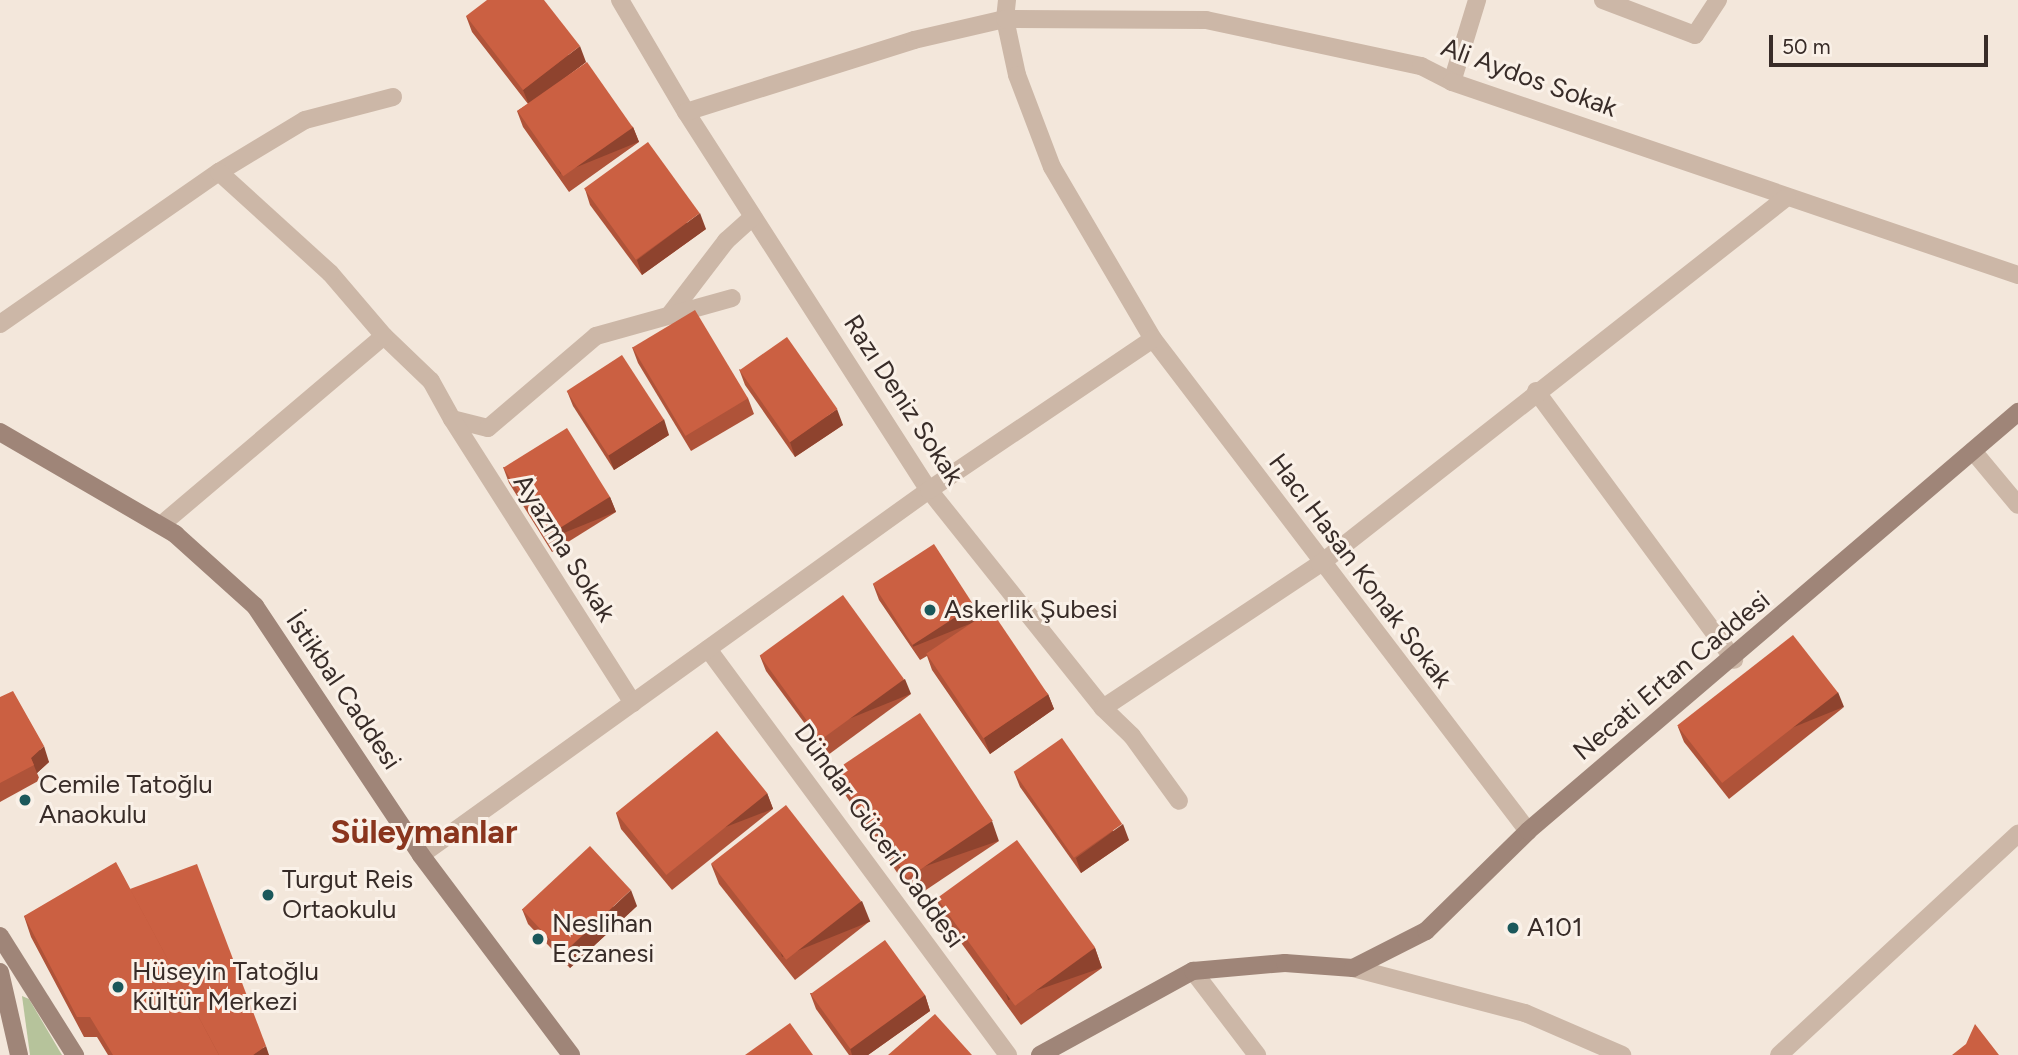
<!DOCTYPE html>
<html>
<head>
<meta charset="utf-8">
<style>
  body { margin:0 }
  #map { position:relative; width:2018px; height:1055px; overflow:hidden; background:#f3e7db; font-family:Figtree,sans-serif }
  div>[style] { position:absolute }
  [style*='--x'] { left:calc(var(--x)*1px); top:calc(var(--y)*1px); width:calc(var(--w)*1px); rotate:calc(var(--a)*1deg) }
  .green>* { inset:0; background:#b6c39b }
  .street>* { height:18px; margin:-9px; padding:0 9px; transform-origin:9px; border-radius:9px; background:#ccb7a7 }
  .secondary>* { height:18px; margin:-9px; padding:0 9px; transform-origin:9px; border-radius:9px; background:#9f8578 }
  .wall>* { inset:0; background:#af5339 }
  .shaded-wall>* { inset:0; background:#8e432e; transform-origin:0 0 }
  .building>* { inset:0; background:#cb6042; transform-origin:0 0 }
  .dots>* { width:19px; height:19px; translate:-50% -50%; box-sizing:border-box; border:4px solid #faf1e8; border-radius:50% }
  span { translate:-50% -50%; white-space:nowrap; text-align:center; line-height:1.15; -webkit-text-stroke:6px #faf1e8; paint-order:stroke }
  .street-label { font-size:26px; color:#382c28 }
  .poi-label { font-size:26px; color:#382c28 }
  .left { translate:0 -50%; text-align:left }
  .district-label { font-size:33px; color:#8a351d; font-weight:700 }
  .scale { position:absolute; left:1769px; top:35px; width:219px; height:32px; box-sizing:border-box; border:4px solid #382c28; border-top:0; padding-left:9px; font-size:21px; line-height:24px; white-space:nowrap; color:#382c28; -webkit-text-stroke:5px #faf1e8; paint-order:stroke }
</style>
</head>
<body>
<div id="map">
  <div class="green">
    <div style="clip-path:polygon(22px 996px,29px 999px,62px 1055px,30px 1055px)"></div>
  </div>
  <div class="street">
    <div style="--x:620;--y:0;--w:130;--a:59.5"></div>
    <div style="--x:686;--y:112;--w:449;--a:57.3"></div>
    <div style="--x:929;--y:490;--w:279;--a:51.4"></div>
    <div style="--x:1103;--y:708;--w:40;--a:44"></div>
    <div style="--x:1132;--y:736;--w:80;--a:54.1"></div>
    <div style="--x:1007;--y:0;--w:19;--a:96"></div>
    <div style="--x:1005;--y:19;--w:57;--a:77.9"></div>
    <div style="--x:1017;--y:75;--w:98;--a:69.2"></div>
    <div style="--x:1052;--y:167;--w:199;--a:59.6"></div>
    <div style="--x:1153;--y:339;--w:619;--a:52.69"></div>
    <div style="--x:1603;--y:0;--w:98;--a:20.8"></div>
    <div style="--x:1695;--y:35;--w:42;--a:-56.7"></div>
    <div style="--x:1452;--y:82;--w:86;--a:-73"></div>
    <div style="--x:686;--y:112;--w:239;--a:-17.5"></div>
    <div style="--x:914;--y:40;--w:93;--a:-13"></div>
    <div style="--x:1005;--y:19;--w:201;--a:0.3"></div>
    <div style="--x:1206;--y:20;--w:220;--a:12.1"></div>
    <div style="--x:1421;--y:66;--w:35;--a:27"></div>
    <div style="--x:1452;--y:82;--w:598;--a:18.83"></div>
    <div style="--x:671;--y:313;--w:91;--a:-52.6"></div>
    <div style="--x:726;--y:241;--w:36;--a:-42"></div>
    <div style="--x:0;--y:324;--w:267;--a:-34.8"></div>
    <div style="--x:219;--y:172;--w:100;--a:-31.2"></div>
    <div style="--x:305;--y:120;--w:91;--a:-14.6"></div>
    <div style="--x:384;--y:336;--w:65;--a:43.8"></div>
    <div style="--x:431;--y:381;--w:43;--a:61.1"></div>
    <div style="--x:452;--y:419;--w:37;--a:14"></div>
    <div style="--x:488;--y:428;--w:142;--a:-40.4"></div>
    <div style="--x:596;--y:336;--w:141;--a:-15.6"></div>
    <div style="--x:1536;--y:391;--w:334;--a:53.6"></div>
    <div style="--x:452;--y:419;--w:337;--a:57.5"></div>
    <div style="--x:1973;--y:451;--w:70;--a:50.2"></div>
    <div style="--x:161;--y:525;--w:292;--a:-40.3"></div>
    <div style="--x:384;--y:336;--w:83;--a:-130.6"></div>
    <div style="--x:330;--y:273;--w:150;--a:-137.7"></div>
    <div style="--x:708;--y:649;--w:505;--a:53.54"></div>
    <div style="--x:1103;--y:708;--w:260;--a:-33.6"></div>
    <div style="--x:1320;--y:564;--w:594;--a:-38.16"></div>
    <div style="--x:421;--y:855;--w:626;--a:-35.7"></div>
    <div style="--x:929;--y:490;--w:270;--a:-34"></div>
    <div style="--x:1353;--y:968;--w:178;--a:14.7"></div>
    <div style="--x:1525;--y:1013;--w:106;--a:23.4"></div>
    <div style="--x:1193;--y:971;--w:106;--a:52.7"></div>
    <div style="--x:1779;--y:1055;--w:326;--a:-42.8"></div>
  </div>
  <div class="secondary">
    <div style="--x:0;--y:432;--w:203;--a:30.2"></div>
    <div style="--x:175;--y:534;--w:108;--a:42"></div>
    <div style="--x:255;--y:606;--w:299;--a:56.3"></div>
    <div style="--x:421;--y:855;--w:250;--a:53.1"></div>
    <div style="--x:0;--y:936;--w:141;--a:57.8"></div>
    <div style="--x:0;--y:972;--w:85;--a:77.1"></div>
    <div style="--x:1040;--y:1055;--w:175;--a:-28.8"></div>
    <div style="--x:1193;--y:971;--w:92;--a:-5"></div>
    <div style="--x:1285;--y:963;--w:68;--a:4.2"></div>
    <div style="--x:1353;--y:968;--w:82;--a:-26.9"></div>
    <div style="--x:1426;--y:931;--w:143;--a:-44.4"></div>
    <div style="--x:1528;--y:831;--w:645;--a:-40.53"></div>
  </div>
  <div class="wall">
    <div style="clip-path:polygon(466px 16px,586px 62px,565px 78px,633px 127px,639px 142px,569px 192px,523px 127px,517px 111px,528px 104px,472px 32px)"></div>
    <div style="clip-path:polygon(585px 189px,706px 229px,642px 275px,590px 205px)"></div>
    <div style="clip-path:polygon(632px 347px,748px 398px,754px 414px,691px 451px,638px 363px)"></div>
    <div style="clip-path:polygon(739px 369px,843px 425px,795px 457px,745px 385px)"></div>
    <div style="clip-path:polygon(567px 391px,669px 435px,614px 470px,573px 406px)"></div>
    <div style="clip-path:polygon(503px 467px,610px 497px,616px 512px,552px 552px,509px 483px)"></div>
    <div style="clip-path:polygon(873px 584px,974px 605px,979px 618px,1048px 694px,1054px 709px,990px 754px,932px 670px,927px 656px,920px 660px,879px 600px)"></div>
    <div style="clip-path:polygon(760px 656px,911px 694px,828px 755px,766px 671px)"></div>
    <div style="clip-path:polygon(0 697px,49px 762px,37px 773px,40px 780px,0 802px)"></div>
    <div style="clip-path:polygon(1844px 707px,1729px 799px,1684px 742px,1678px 727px)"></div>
    <div style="clip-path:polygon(834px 770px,999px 841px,914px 898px,842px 790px)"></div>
    <div style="clip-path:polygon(1014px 772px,1129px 840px,1081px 873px,1020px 787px)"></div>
    <div style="clip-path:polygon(767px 793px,773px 809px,672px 890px,621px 829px,616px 813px)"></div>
    <div style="clip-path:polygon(711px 864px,870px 921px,795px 980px,719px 884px)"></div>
    <div style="clip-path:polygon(130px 889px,269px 1055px,108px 1055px,97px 1037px,84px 1037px,31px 937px,24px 916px)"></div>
    <div style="clip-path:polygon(936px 897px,1095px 948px,1102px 968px,1021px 1025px,943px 918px)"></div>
    <div style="clip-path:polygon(637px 906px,570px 968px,528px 924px,522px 909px)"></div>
    <div style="clip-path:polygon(810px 993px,925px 995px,930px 1011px,868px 1055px,849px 1055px,816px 1009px)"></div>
  </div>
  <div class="shaded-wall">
    <div style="clip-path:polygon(580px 46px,586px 62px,529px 105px,523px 90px)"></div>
    <div style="left:633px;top:127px;width:16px;height:85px;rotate:68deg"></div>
    <div style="clip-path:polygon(700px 213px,706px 229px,642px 275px,637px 260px)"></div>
    <div style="clip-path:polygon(837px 409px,843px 425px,795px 457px,790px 442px)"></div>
    <div style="clip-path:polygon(664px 419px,669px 435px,614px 470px,608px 454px)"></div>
    <div style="left:610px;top:497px;width:16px;height:75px;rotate:68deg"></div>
    <div style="left:974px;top:605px;width:16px;height:72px;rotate:68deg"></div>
    <div style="left:905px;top:679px;width:16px;height:102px;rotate:68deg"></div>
    <div style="left:1838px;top:692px;width:16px;height:147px;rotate:68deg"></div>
    <div style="clip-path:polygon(1048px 694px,1054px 709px,990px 754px,984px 738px)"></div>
    <div style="clip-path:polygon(44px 746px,49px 762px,37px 773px,31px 758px)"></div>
    <div style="left:767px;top:793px;width:17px;height:130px;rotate:69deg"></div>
    <div style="left:992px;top:821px;width:21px;height:103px;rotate:71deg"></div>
    <div style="clip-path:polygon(1123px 824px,1129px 840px,1081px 873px,1076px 858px)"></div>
    <div style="clip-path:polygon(631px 890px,637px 906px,570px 968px,564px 953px)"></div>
    <div style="left:862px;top:901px;width:22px;height:95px;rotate:68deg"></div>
    <div style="left:1095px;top:948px;width:21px;height:99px;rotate:71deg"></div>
    <div style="clip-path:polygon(925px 995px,930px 1011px,868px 1055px,852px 1055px,850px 1048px)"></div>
    <div style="clip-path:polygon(266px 1046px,269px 1055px,253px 1055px)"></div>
  </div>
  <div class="building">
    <div style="clip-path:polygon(487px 0,544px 0,580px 46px,523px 90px,466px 16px)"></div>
    <div style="left:587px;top:62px;width:80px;height:85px;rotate:55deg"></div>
    <div style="left:648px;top:142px;width:88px;height:79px;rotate:54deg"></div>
    <div style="left:695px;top:310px;width:103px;height:73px;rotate:59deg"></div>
    <div style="left:787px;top:337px;width:88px;height:58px;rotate:55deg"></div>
    <div style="left:622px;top:355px;width:77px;height:66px;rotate:57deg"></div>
    <div style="left:567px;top:428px;width:81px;height:75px;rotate:58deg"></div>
    <div style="left:934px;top:544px;width:73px;height:73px;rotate:57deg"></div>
    <div style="left:843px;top:595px;width:104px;height:103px;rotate:54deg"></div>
    <div style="left:991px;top:610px;width:102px;height:78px;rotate:56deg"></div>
    <div style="left:1793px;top:635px;width:73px;height:147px;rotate:52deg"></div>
    <div style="clip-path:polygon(13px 691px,44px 746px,31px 758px,34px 765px,0 783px,0 697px)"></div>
    <div style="left:920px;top:713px;width:130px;height:103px;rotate:56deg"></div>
    <div style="left:717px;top:731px;width:80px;height:130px;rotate:51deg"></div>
    <div style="left:1062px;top:738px;width:105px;height:59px;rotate:55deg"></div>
    <div style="left:786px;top:805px;width:122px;height:95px;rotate:52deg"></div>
    <div style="left:1017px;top:840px;width:133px;height:99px;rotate:54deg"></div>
    <div style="left:590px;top:846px;width:60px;height:93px;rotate:47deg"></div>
    <div style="clip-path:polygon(116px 862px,219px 1055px,113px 1055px,90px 1017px,77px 1017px,24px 916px)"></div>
    <div style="clip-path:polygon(197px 864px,266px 1046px,253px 1055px,219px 1055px,130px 889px)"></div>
    <div style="left:885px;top:940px;width:68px;height:92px;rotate:54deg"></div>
    <div style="clip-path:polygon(935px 1014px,972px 1055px,888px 1055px)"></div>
    <div style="clip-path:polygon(790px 1023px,813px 1055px,745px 1055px)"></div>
    <div style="clip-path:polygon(1975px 1024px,1999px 1055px,1952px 1055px,1966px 1044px)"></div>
  </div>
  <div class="dots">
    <div style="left:930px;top:610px;background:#1b585b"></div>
    <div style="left:25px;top:800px;background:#1b585b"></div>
    <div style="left:268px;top:895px;background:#1b585b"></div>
    <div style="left:1513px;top:928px;background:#1b585b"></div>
    <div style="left:538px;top:939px;background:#1b585b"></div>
    <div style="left:118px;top:987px;background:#1b585b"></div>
  </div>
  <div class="street-label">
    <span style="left:1529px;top:78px;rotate:20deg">Ali Aydos Sokak</span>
    <span style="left:903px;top:400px;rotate:57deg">Razı Deniz Sokak</span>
    <span style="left:564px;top:548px;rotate:58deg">Ayazma Sokak</span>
    <span style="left:1360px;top:571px;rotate:53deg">Hacı Hasan Konak Sokak</span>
    <span style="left:1672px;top:676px;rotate:-40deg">Necati Ertan Caddesi</span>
    <span style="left:343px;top:691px;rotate:56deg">İstikbal Caddesi</span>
    <span style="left:879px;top:836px;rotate:54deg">Dündar Güceri Caddesi</span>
  </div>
  <div class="poi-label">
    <span class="left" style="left:944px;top:610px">Askerlik Şubesi</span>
    <span class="left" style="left:39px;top:800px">Cemile Tatoğlu<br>Anaokulu</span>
    <span class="left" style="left:282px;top:895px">Turgut Reis<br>Ortaokulu</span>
    <span class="left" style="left:552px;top:939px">Neslihan<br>Eczanesi</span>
    <span class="left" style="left:1527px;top:928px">A101</span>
    <span class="left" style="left:132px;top:987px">Hüseyin Tatoğlu<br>Kültür Merkezi</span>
  </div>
  <div class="district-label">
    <span style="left:424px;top:832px">Süleymanlar</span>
  </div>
  <div class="scale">50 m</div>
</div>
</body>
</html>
